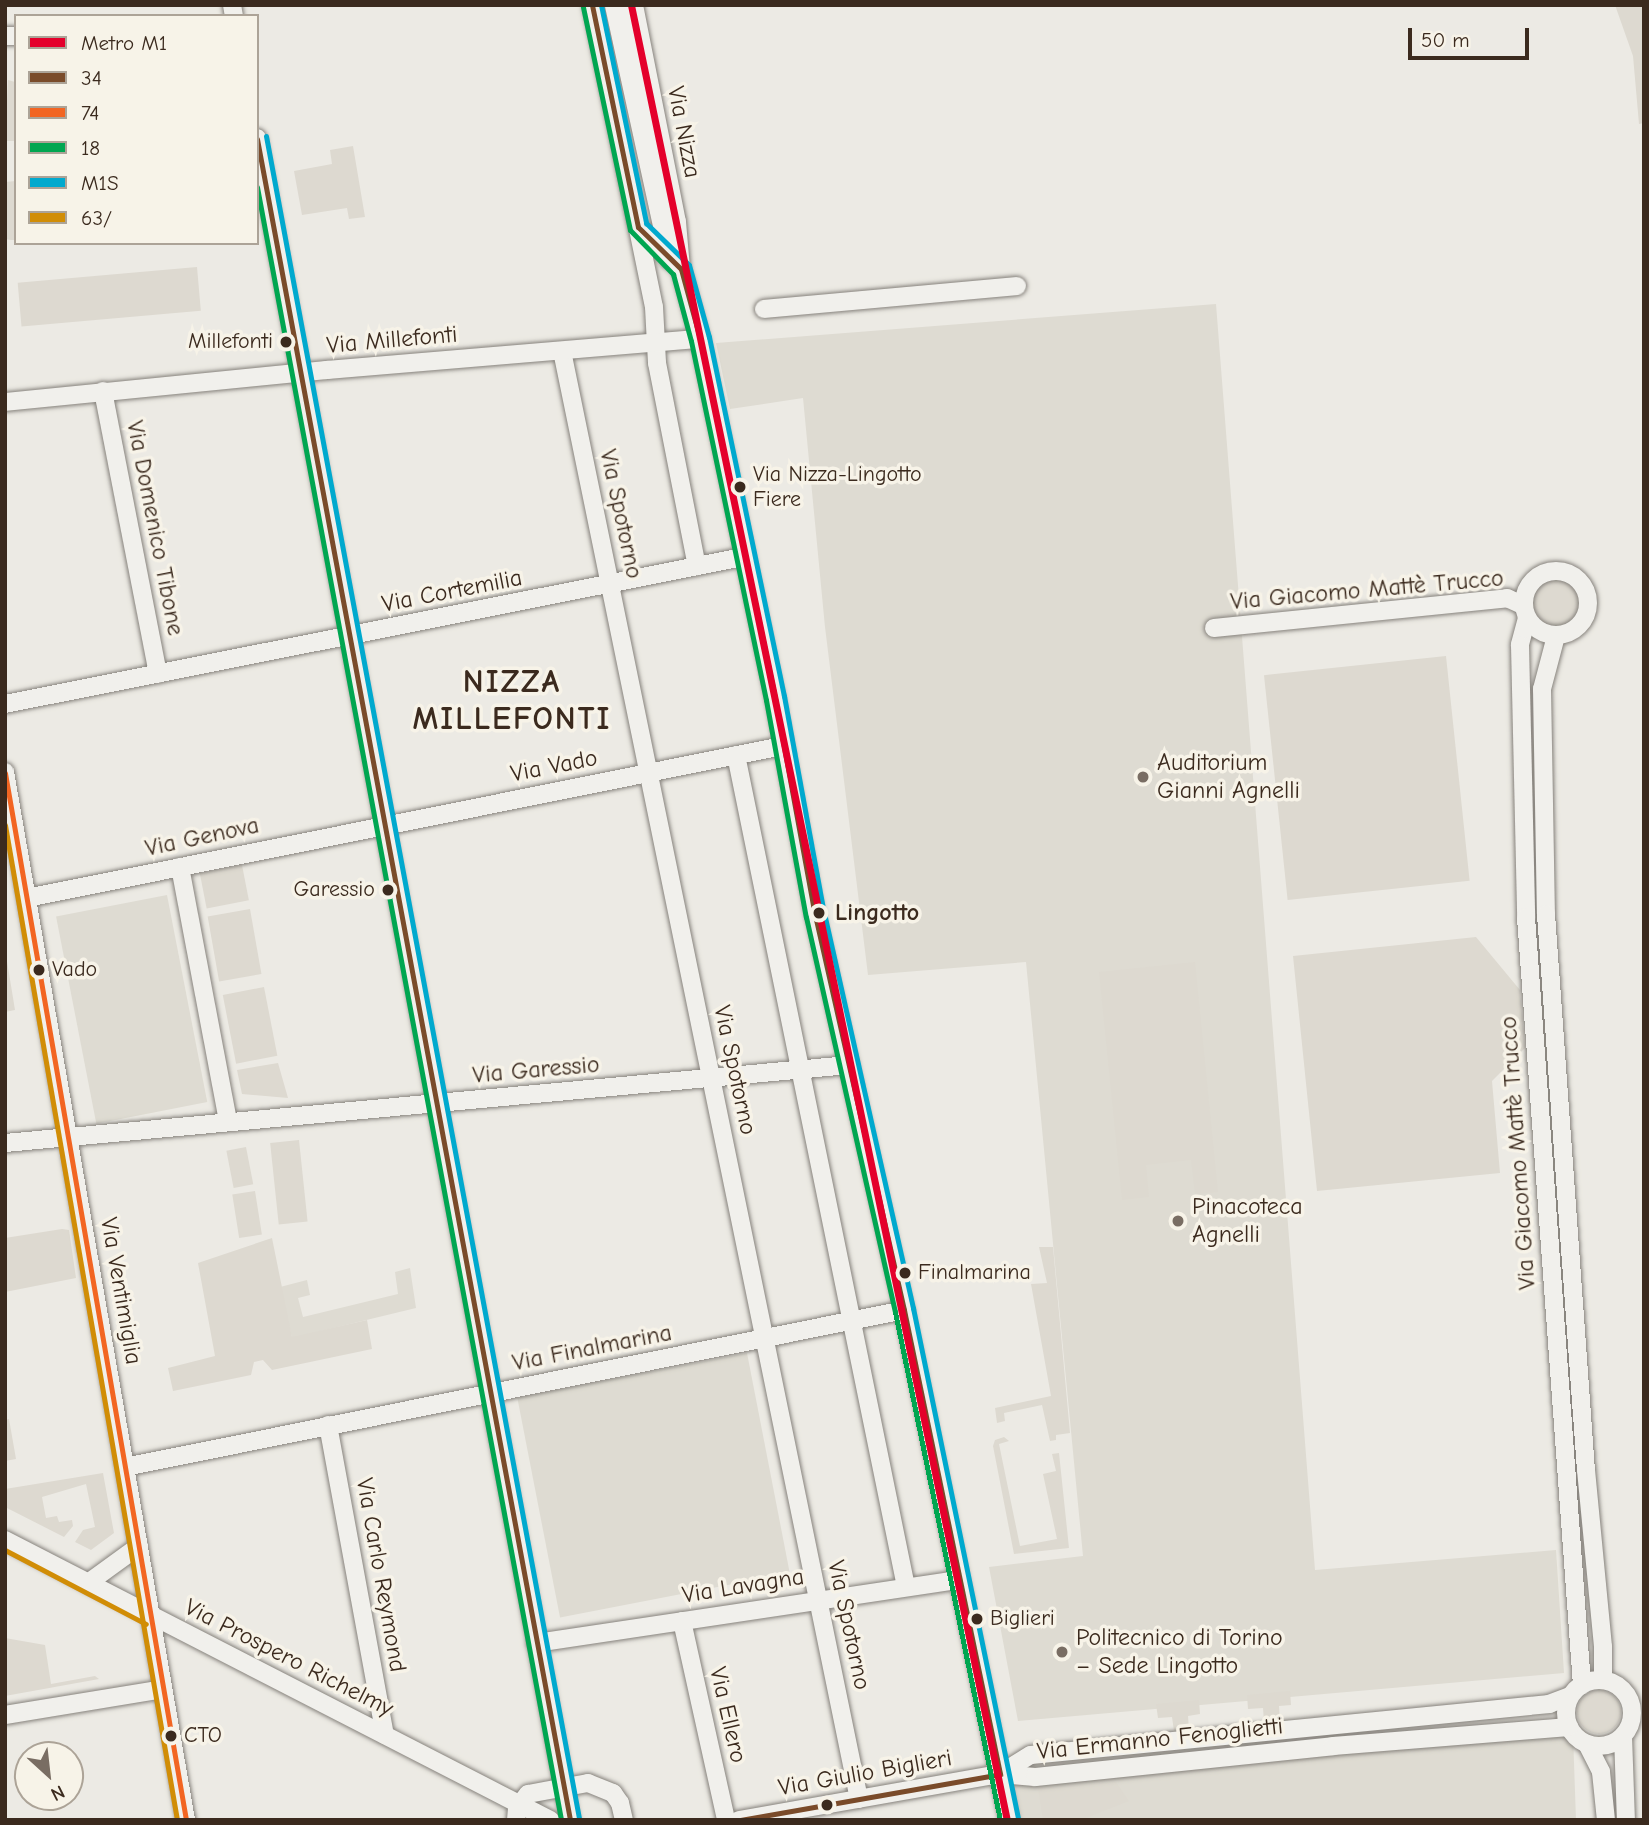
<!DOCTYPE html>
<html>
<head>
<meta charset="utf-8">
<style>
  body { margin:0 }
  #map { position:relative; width:1649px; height:1825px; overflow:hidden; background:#eceae4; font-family:"Comic Neue",sans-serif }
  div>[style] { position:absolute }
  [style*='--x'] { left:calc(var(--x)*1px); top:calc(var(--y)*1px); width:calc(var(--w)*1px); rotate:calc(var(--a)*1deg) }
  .built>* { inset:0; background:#dedbd2; transform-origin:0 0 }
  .green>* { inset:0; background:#ddd9d0; transform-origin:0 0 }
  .round { border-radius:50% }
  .roads { filter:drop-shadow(0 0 2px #86827c) drop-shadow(0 0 2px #86827c) }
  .minor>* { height:18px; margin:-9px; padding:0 9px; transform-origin:9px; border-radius:9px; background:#f1f0ec }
  .minor>.ring { margin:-9px; padding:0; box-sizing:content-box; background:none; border:18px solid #f1f0ec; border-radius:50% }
  .major>* { height:21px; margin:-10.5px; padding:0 10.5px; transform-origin:10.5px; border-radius:10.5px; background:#f1f0ec }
  .bus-1>* { height:5px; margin:-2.5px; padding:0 2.5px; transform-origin:2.5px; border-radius:2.5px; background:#7a4b2a }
  .bus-2>* { height:5px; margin:-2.5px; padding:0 2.5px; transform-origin:2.5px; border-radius:2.5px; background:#f26522 }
  .bus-3>* { height:5px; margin:-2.5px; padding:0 2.5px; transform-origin:2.5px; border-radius:2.5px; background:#00a651 }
  .bus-4>* { height:5px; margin:-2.5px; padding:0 2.5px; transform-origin:2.5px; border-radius:2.5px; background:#00a9ce }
  .bus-5>* { height:5px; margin:-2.5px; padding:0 2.5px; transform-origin:2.5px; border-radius:2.5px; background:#d18d06 }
  .metro-1>* { height:7px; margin:-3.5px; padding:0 3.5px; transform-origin:3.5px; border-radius:3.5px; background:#e4002b }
  .dots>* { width:19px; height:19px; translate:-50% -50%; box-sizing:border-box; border:4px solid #f7f3e8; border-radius:50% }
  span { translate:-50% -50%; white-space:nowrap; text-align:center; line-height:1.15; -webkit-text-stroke:7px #f7f3e8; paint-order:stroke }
  .bus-label { font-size:22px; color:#3b2a1e }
  .right { translate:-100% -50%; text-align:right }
  .left { translate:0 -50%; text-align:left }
  .street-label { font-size:24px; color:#3b2a1e }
  .poi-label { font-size:24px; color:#3b2a1e }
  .stop-label { font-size:24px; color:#3b2a1e; font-weight:700 }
  .district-label { font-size:32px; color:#3b2a1e; font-weight:700; letter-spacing:2px }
  .frame { position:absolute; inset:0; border:7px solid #3b2a1e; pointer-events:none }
  .legend { position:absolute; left:14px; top:14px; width:245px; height:231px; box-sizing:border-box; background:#f7f3e8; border:2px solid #aca397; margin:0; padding:9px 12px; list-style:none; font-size:21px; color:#3b2a1e }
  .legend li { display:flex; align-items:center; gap:14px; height:35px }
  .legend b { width:35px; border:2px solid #aca397 }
  .north { position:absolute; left:14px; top:1741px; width:70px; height:70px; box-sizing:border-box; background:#f7f3e8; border:2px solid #aca397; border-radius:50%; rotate:153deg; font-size:19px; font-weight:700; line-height:28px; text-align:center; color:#3b2a1e }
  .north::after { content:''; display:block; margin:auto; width:24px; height:32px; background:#796d63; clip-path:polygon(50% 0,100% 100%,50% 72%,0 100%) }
  .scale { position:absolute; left:1408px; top:28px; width:121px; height:32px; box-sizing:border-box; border:4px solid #3b2a1e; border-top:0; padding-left:9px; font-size:21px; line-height:24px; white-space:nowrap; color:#3b2a1e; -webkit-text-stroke:5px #f7f3e8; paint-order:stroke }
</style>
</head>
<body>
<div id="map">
  <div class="built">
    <div style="clip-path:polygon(1216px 304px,1315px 1570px,1556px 1550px,1564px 1673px,1018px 1721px,989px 1567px,1083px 1556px,1026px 962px,868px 975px,825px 627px,803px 398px,730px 409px,716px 343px)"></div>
    <div style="left:167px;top:895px;width:211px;height:113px;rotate:79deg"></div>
    <div style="clip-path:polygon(410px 1268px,416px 1308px,292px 1338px,280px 1287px,307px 1280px,310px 1295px,298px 1298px,303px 1317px,398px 1294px,395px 1272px)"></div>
    <div style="left:747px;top:1353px;width:224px;height:234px;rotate:79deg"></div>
    <div style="clip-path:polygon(1573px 1734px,1576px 1820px,1013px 1820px,1006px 1784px,1445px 1736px)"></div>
  </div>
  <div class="green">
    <div style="clip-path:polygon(1615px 5px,1644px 5px,1644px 123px,1639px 124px,1633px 56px)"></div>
    <div style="clip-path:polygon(8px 80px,15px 82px,16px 86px,16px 141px,5px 141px)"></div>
    <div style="clip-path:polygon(353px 146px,365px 217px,349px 219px,347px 208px,302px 215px,294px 171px,332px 164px,330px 150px)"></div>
    <div style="clip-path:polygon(16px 181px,16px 240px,11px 240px,5px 239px,5px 182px)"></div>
    <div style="left:197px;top:267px;width:44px;height:180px;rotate:85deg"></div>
    <div class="round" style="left:1531px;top:579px;width:50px;height:50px"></div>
    <div style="left:1446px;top:656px;width:226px;height:183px;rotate:84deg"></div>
    <div style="left:242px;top:865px;width:36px;height:43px;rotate:79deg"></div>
    <div style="left:250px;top:909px;width:66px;height:43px;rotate:80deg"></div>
    <div style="clip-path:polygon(1476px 937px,1520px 990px,1525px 1048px,1492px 1081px,1500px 1173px,1317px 1191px,1293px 956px)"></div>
    <div style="clip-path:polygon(5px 949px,15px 1010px,5px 1012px)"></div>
    <div style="clip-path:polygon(1195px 962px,1218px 1192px,1195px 1194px,1191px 1160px,1146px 1165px,1149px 1197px,1122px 1200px,1099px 972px)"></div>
    <div style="left:264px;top:987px;width:70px;height:42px;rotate:79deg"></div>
    <div style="clip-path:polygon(278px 1063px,288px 1098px,242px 1094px,237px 1070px)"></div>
    <div style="left:299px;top:1140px;width:82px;height:29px;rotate:84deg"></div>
    <div style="left:246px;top:1147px;width:38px;height:20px;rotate:79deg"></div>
    <div style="left:255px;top:1191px;width:44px;height:23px;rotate:81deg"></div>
    <div style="clip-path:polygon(62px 1229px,69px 1230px,76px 1278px,5px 1292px,5px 1238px)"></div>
    <div style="clip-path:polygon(272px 1238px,292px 1337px,367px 1320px,372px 1349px,272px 1370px,263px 1360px,254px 1362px,251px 1375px,173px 1391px,168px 1368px,215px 1356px,198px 1263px)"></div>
    <div style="clip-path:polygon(1039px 1247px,1053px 1247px,1070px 1433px,1056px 1435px,1056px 1440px,1050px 1441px,1042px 1405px,1004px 1413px,1005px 1421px,997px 1423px,995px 1408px,1051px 1396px,1031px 1284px,1047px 1283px)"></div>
    <div style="clip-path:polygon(9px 1419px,16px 1459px,5px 1461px,5px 1420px)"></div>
    <div style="clip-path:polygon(1004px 1437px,1009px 1441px,999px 1444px,1020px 1546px,1057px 1539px,1043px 1474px,1056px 1471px,1052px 1454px,1059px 1453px,1069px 1548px,1014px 1554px,993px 1446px,995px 1440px)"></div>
    <div style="clip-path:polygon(103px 1473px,114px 1533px,91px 1550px,75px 1542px,83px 1530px,95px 1527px,86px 1484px,42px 1497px,46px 1518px,57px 1516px,59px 1522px,72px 1520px,73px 1526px,64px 1537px,5px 1507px,5px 1489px)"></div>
    <div style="clip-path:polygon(5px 1638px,45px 1645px,51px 1684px,95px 1676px,99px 1679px,5px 1696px)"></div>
    <div class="round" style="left:1577px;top:1690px;width:44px;height:44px"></div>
    <div style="clip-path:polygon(1290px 1691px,1291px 1705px,1279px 1706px,1280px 1721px,1264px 1722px,1263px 1708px,1248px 1709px,1247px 1695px)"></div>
    <div style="clip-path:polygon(1199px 1700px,1200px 1714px,1188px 1716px,1189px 1730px,1174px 1731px,1172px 1717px,1158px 1718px,1156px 1704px)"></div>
    <div style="clip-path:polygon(1116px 1782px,1129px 1801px,1081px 1820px,1043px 1820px,1038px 1788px)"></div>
  </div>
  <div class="roads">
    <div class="minor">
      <div style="--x:232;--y:5;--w:11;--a:80"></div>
      <div style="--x:592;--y:5;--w:308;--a:78.4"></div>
      <div style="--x:654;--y:307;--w:56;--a:86.9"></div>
      <div style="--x:657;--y:363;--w:207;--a:78.9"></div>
      <div style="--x:634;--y:5;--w:221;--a:78.8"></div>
      <div style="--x:677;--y:222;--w:47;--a:85.1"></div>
      <div style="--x:5;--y:36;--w:11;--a:0"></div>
      <div style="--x:257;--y:138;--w:1711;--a:79.46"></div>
      <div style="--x:638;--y:227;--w:60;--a:44.3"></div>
      <div style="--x:681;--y:269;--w:73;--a:74.8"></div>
      <div style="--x:700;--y:339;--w:367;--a:78.2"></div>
      <div style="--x:775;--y:698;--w:221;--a:79.6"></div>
      <div style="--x:815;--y:915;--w:405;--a:77.3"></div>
      <div style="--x:904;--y:1310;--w:521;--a:78.37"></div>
      <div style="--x:764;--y:309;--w:254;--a:-5.2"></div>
      <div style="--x:562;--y:351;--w:1478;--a:78.41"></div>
      <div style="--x:103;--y:391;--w:288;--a:79"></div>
      <div style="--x:5;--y:402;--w:324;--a:-5.7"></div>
      <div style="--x:327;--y:370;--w:374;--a:-4.8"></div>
      <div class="ring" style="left:1524px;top:571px;width:46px;height:46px"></div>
      <div style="--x:1527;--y:618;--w:28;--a:105"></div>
      <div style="--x:1520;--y:645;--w:272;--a:88.7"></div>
      <div style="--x:1526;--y:917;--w:770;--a:85.83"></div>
      <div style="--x:1214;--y:628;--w:295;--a:-5.8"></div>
      <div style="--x:1507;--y:598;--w:17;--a:24"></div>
      <div style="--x:1556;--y:636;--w:55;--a:104.8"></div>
      <div style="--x:1542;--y:689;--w:225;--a:89"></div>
      <div style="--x:1546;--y:914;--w:557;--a:85.89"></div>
      <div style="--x:1586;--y:1470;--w:178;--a:84.5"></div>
      <div style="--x:1603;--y:1647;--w:33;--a:90"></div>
      <div style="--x:5;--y:704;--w:752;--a:-11.27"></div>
      <div style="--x:736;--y:755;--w:849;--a:78.45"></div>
      <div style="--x:5;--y:772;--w:1064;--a:80.2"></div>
      <div style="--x:180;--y:867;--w:259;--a:79.3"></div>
      <div style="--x:27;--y:898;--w:760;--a:-11.38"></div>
      <div style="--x:5;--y:1143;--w:848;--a:-5.28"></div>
      <div style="--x:328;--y:1425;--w:315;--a:79.6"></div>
      <div style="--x:125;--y:1467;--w:795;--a:-11.39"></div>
      <div style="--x:5;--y:1540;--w:613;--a:27.19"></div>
      <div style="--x:88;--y:1583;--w:63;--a:-36"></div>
      <div style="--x:682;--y:1621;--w:204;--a:77.5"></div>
      <div style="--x:536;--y:1643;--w:428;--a:-8.5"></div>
      <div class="ring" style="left:1566px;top:1680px;width:48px;height:48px"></div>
      <div style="--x:5;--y:1715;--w:160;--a:-9.3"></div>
      <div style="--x:1623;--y:1736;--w:84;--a:88"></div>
      <div style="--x:1587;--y:1744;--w:31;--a:63"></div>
      <div style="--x:1601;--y:1772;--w:48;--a:84.1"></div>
      <div style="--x:1000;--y:1774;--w:36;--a:-32"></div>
      <div style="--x:1031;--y:1755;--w:521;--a:-5.62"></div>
      <div style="--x:1549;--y:1704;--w:22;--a:-21"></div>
      <div style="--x:516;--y:1820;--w:12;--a:-85"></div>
      <div style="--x:517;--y:1808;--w:18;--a:-52"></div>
      <div style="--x:528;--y:1794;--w:61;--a:-10.4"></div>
      <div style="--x:588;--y:1783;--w:27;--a:22"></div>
      <div style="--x:613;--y:1793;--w:12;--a:55"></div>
      <div style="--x:620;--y:1803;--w:17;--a:77"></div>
      <div style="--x:739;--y:1820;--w:265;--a:-10"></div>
      <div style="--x:1000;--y:1774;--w:35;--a:5"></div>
      <div style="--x:1035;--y:1777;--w:300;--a:-5.9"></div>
      <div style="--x:1333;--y:1746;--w:237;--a:-4.6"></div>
    </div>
    <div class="major">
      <div style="--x:615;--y:5;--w:259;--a:77.7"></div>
    </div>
  </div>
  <div class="bus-1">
    <div style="--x:592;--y:5;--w:227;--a:78.3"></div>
    <div style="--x:638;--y:227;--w:60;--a:44.3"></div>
    <div style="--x:681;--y:269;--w:73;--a:74.8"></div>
    <div style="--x:700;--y:339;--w:367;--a:78.2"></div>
    <div style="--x:775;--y:698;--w:221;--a:79.6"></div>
    <div style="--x:815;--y:915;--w:405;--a:77.3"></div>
    <div style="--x:904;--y:1310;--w:474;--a:78.3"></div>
    <div style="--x:257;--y:139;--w:1710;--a:79.45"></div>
    <div style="--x:740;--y:1820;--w:264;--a:-10"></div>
  </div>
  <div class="bus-2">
    <div style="--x:5;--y:773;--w:1063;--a:80.19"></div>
  </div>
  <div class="bus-3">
    <div style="--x:583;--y:7;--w:228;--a:78.1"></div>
    <div style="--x:630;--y:230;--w:62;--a:45.7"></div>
    <div style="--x:673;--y:274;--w:69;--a:75"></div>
    <div style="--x:691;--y:341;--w:367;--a:78.2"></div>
    <div style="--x:766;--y:700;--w:221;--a:79.6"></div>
    <div style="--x:806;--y:917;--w:405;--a:77.3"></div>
    <div style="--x:895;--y:1312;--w:519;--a:78.32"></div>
    <div style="--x:257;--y:187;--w:1661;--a:79.45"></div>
  </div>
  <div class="bus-4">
    <div style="--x:601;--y:5;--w:223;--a:78.3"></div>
    <div style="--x:646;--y:223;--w:60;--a:44.3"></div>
    <div style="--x:689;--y:265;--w:75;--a:74.5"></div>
    <div style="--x:709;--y:337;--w:367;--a:78.2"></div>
    <div style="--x:784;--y:696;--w:221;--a:79.6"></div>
    <div style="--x:824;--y:913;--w:405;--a:77.3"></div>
    <div style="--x:913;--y:1308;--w:521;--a:78.37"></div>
    <div style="--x:266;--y:136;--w:1711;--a:79.46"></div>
  </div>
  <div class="bus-5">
    <div style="--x:5;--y:825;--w:1010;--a:80.19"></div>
    <div style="--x:5;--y:1550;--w:159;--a:27.7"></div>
  </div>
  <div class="metro-1">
    <div style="--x:631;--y:5;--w:1854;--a:78.3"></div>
  </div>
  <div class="dots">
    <div style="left:286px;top:342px;background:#3b2a1e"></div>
    <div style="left:740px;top:487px;background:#3b2a1e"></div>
    <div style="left:1143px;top:777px;background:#796d63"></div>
    <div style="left:388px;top:890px;background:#3b2a1e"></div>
    <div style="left:819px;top:913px;background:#3b2a1e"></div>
    <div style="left:39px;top:970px;background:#3b2a1e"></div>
    <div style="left:1178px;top:1221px;background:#796d63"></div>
    <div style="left:905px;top:1273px;background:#3b2a1e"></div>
    <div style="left:977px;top:1619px;background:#3b2a1e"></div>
    <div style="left:1062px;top:1652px;background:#796d63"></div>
    <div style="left:171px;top:1736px;background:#3b2a1e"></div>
    <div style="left:827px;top:1805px;background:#3b2a1e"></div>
  </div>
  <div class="bus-label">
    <span class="right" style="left:273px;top:342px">Millefonti</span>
    <span class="left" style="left:753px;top:487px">Via Nizza-Lingotto<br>Fiere</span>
    <span class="right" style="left:375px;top:890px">Garessio</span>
    <span class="left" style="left:52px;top:970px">Vado</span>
    <span class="left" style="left:918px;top:1273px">Finalmarina</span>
    <span class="left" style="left:990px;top:1619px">Biglieri</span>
    <span class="left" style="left:184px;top:1736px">CTO</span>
  </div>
  <div class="street-label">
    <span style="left:684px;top:132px;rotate:79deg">Via Nizza</span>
    <span style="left:392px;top:340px;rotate:-5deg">Via Millefonti</span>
    <span style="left:621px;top:514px;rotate:78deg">Via Spotorno</span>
    <span style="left:155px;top:528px;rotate:79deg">Via Domenico Tibone</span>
    <span style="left:1367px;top:590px;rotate:-5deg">Via Giacomo Mattè Trucco</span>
    <span style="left:452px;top:591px;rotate:-11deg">Via Cortemilia</span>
    <span style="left:554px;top:766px;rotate:-11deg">Via Vado</span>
    <span style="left:202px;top:837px;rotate:-12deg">Via Genova</span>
    <span style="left:536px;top:1070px;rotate:-5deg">Via Garessio</span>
    <span style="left:735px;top:1070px;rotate:78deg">Via Spotorno</span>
    <span style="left:1518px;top:1153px;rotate:-94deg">Via Giacomo Mattè Trucco</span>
    <span style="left:121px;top:1291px;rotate:80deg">Via Ventimiglia</span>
    <span style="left:592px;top:1348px;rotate:-11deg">Via Finalmarina</span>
    <span style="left:381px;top:1575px;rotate:80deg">Via Carlo Reymond</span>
    <span style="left:743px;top:1586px;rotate:-9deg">Via Lavagna</span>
    <span style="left:849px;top:1625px;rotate:78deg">Via Spotorno</span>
    <span style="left:289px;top:1658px;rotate:27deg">Via Prospero Richelmy</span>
    <span style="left:728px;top:1715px;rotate:77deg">Via Ellero</span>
    <span style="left:1160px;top:1739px;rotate:-6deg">Via Ermanno Fenoglietti</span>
    <span style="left:865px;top:1773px;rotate:-10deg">Via Giulio Biglieri</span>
  </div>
  <div class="poi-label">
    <span class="left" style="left:1157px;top:777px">Auditorium<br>Gianni Agnelli</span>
    <span class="left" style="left:1192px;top:1221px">Pinacoteca<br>Agnelli</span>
    <span class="left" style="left:1076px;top:1652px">Politecnico di Torino<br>– Sede Lingotto</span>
  </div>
  <div class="stop-label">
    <span class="left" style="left:835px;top:913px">Lingotto</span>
  </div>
  <div class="district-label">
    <span style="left:512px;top:701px">NIZZA<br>MILLEFONTI</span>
  </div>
  <div class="frame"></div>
  <ul class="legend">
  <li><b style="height:9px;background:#e4002b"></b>Metro M1</li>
  <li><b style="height:9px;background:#7a4b2a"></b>34</li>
  <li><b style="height:9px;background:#f26522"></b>74</li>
  <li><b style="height:9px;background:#00a651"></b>18</li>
  <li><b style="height:9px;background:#00a9ce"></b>M1S</li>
  <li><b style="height:9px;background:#d18d06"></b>63/</li>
  </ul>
  <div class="north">N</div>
  <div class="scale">50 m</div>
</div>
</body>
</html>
